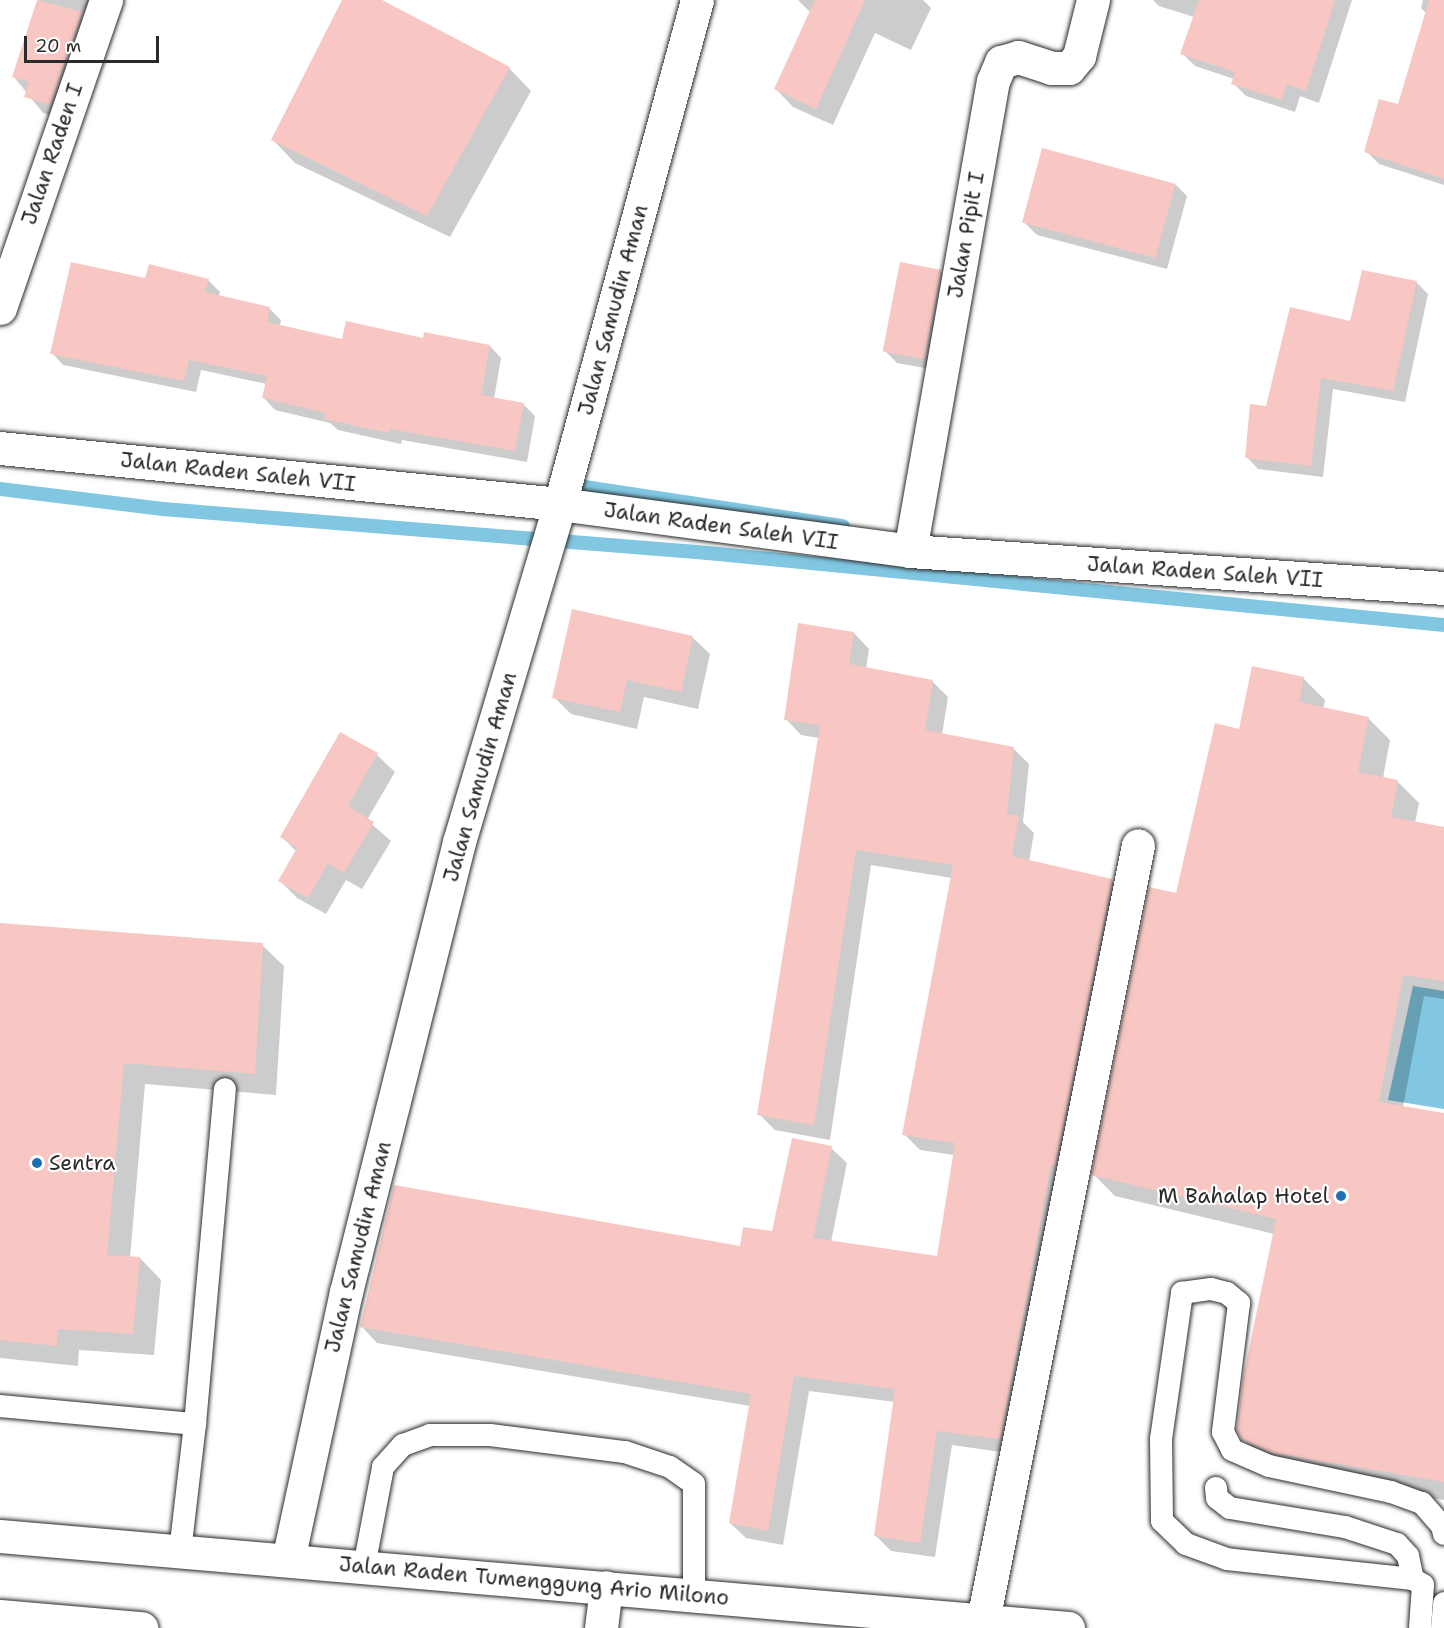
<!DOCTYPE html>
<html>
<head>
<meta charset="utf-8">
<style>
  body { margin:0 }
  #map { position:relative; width:1444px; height:1628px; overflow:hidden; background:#fff; font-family:"Shantell Sans",sans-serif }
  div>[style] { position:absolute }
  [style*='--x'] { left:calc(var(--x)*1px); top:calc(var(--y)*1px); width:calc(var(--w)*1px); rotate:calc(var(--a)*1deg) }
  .water>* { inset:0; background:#81c7e2 }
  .shadow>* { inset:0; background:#0003 }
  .stream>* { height:14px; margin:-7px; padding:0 7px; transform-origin:7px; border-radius:7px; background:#81c7e2 }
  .building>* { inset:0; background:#f8c7c3; transform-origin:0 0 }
  .roads { filter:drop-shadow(0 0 2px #2b2b2b) drop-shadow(0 0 2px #2b2b2b) }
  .service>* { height:22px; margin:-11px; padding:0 11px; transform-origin:11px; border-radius:11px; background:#fff }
  .minor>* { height:33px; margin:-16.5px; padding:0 16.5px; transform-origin:16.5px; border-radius:16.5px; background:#fff }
  .trunk>* { height:33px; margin:-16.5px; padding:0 16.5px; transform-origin:16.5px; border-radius:16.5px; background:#fff }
  .dots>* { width:16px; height:16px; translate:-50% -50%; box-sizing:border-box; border:3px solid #fff; border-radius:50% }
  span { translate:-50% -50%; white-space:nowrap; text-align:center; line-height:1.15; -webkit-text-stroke:4.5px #fff; paint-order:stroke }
  .street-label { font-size:21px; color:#2b2b2b }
  .poi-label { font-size:21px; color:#2b2b2b }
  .left { translate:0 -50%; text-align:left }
  .right { translate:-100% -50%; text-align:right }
  .scale { position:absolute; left:24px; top:36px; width:135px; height:27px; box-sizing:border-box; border:3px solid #2b2b2b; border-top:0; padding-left:8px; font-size:18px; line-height:21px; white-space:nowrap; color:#2b2b2b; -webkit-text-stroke:4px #fff; paint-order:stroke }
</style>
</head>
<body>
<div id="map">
  <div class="water">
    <div style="clip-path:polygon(1413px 986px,1444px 991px,1444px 1109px,1388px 1100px)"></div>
  </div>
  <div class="shadow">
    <div style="clip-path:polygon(39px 0,108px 0,66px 121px,43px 113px,14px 77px)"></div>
    <div style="clip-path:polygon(344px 0,379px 0,509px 68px,531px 91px,450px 237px,295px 163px,273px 140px)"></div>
    <div style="clip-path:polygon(798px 0,923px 0,931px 8px,911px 50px,875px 33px,833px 125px,793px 107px,776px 89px,811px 13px)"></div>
    <div style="clip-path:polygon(1153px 0,1352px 0,1319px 103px,1300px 96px,1295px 112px,1246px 96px,1233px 83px,1234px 79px,1195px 66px,1182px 53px,1194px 17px,1159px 6px)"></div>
    <div style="clip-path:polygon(1423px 0,1444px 0,1444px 185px,1379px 164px,1366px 151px,1399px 106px,1427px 14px,1421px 8px)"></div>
    <div style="clip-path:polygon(1043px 150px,1176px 185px,1187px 196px,1167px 269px,1037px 235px,1025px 223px)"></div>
    <div style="clip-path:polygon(940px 271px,952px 283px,936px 370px,897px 363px,885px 351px)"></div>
    <div style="clip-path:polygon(147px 280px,208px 280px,220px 292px,219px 296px,269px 308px,281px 320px,280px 326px,343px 341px,424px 339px,490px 346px,501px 358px,494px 399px,523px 404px,535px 416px,527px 462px,402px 440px,401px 444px,338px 430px,330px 423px,275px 410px,264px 398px,267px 384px,201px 370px,196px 392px,63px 365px,52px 353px)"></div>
    <div style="clip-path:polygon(1416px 282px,1428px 294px,1405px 402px,1333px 389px,1323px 477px,1258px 469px,1247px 457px,1267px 407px)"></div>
    <div style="clip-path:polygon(854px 633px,869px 649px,866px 669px,933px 682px,948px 697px,942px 735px,1014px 749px,1029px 764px,1023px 822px,1034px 833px,1029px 862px,1111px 880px,1127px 896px,1015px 1454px,952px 1445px,935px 1557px,891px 1551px,875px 1535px,895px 1402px,809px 1391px,783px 1545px,746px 1538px,730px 1523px,750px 1406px,377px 1343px,362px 1327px,741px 1248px,773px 1233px,831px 1148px,847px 1163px,831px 1242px,938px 1258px,954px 1155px,920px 1150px,904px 1134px,952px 878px,871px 865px,830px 1140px,775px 1130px,759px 1114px,819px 738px,801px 735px,786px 719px)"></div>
    <div style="clip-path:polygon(692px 637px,710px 654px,698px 709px,644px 697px,637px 729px,571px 714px,554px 697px)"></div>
    <div style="clip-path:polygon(1303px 678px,1325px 700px,1323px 709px,1368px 718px,1390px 740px,1383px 778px,1398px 782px,1419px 803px,1415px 823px,1444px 829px,1444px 999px,1424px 996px,1403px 1107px,1444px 1115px,1444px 1500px,1296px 1474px,1265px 1461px,1243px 1439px,1274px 1234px,1115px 1196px,1093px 1174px,1177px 895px,1240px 731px)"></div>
    <div style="clip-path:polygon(341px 734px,377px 755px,395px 772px,367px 820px,391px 841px,362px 889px,346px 880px,326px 914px,297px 898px,280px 881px,297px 852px,282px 837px)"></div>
    <div style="clip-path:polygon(0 924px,262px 945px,284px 966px,276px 1095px,145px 1084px,130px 1258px,140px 1258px,161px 1280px,154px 1355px,79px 1350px,78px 1366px,0 1358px)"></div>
  </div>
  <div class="stream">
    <div style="--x:578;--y:486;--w:268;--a:8.6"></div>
    <div style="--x:0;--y:489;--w:164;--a:7"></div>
    <div style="--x:163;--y:509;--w:547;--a:4.62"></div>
    <div style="--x:708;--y:553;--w:740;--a:5.59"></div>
  </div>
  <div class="building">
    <div style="clip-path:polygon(37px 0,82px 12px,50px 105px,24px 97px,29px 82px,12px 77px)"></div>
    <div style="clip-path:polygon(342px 0,382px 0,510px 67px,427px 216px,271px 140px)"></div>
    <div style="clip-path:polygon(815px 0,865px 0,816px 109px,774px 89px)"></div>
    <div style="clip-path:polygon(1199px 0,1335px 0,1306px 91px,1287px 84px,1282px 100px,1231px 84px,1235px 72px,1180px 54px)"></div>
    <div style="clip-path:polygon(1429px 0,1444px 0,1444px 179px,1364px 152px,1379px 99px,1398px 104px)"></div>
    <div style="left:1042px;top:148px;width:138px;height:77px;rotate:15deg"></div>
    <div style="clip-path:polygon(71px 262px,145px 278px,149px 264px,209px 279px,205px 292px,270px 307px,267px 322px,342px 339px,346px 321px,423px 338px,424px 332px,490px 345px,481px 395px,524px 403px,515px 451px,390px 429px,389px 433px,324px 419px,326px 413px,262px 398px,267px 376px,189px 360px,184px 381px,50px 354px)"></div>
    <div style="left:900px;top:262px;width:42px;height:91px;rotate:11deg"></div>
    <div style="clip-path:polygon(1362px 270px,1417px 281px,1393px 391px,1321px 378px,1311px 466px,1245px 458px,1250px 404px,1266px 406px,1290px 307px,1350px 321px)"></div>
    <div style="clip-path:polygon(572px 609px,693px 636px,681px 692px,627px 680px,620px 712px,552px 698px)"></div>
    <div style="clip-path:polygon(798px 623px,854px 632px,849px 664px,933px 680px,925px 730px,1014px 747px,1007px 814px,1019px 816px,1012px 856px,1112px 879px,1055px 1166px,1051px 1165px,1000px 1439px,937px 1431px,920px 1543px,874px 1536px,895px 1389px,794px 1376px,768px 1531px,729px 1523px,751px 1394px,360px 1327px,394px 1185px,740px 1246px,743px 1227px,772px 1231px,792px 1138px,832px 1146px,813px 1238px,937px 1256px,955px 1143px,902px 1135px,953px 865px,856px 850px,814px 1125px,757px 1115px,820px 725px,784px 720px)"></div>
    <div style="clip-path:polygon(1252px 666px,1304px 677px,1299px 702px,1369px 717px,1358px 772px,1398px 780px,1391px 817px,1444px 827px,1444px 981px,1403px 975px,1379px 1102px,1444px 1113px,1444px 1482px,1273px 1453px,1242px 1440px,1237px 1430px,1243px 1378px,1276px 1219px,1091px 1175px,1149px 887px,1176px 893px,1215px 723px,1239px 729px)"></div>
    <div style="clip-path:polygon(340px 732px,378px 753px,348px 806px,374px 822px,344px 873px,328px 863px,308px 898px,278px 881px,297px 848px,280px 837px)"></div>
    <div style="clip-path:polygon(0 923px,263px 943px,255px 1074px,124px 1063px,107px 1255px,140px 1257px,133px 1334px,58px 1329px,57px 1346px,0 1340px)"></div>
  </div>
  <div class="roads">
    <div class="service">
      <div style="--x:0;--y:1406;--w:196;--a:5.3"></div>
      <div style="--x:195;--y:1424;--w:128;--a:96.7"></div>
      <div style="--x:195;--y:1424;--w:336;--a:-84.9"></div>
      <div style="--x:1216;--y:1488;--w:10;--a:84"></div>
      <div style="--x:1217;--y:1498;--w:16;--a:38"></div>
      <div style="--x:1230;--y:1508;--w:117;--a:9.4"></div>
      <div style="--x:1345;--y:1527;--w:55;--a:18.1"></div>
      <div style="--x:1397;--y:1544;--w:16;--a:47"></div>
      <div style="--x:1408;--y:1556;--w:24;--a:78"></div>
      <div style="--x:364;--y:1567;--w:102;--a:-79.2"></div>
      <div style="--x:383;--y:1467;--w:30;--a:-48"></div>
      <div style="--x:403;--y:1445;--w:29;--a:-20"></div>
      <div style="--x:430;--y:1435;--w:60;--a:0"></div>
      <div style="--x:490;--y:1435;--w:136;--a:7.2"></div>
      <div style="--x:625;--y:1452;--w:47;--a:18.4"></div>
      <div style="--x:670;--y:1467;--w:29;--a:35"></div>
      <div style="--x:694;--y:1484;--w:111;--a:90"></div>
      <div style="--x:1420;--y:1628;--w:43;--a:-86"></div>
      <div style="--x:1423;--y:1585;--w:12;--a:-149"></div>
      <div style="--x:1413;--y:1579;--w:187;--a:-173.9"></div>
      <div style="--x:1227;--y:1559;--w:44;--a:-159.9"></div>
      <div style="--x:1186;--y:1544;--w:33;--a:-136"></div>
      <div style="--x:1162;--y:1521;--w:82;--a:-90.7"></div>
      <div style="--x:1161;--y:1439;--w:148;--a:-81.8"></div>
      <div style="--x:1182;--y:1293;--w:29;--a:-8"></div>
      <div style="--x:1211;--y:1289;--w:16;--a:14"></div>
      <div style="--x:1227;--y:1293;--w:16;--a:40"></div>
      <div style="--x:1239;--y:1303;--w:130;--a:97.1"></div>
      <div style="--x:1223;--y:1432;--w:20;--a:63"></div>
      <div style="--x:1232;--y:1450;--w:40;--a:23.4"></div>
      <div style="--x:1269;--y:1466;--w:125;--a:12"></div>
      <div style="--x:1391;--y:1492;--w:33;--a:20"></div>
      <div style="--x:1422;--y:1503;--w:30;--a:49"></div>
      <div style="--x:1442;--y:1526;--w:8;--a:76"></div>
      <div style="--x:1442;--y:1628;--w:25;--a:-85"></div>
    </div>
    <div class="minor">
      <div style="--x:0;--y:308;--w:326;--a:-71"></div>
      <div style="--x:0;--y:448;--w:563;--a:5.71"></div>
      <div style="--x:560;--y:504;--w:353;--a:7.6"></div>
      <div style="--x:910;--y:551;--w:535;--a:3.96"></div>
      <div style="--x:910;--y:551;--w:477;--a:-80"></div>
      <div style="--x:993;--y:81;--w:21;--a:-67"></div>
      <div style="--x:1001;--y:62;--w:18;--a:-16"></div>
      <div style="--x:1018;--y:57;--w:35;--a:18"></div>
      <div style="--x:1051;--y:68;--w:18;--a:0"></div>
      <div style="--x:1069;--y:68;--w:16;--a:-50"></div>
      <div style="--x:1079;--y:56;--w:58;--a:-76"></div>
      <div style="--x:288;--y:1560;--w:274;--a:-77.8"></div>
      <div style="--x:346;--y:1292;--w:464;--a:-75.9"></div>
      <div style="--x:459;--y:842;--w:353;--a:-73.4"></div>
      <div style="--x:560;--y:504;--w:522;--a:-74.79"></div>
      <div style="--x:983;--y:1620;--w:790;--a:-78.69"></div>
    </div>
    <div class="trunk">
      <div style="--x:0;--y:1536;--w:1072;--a:4.92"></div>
      <div style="--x:0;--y:1616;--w:142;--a:4.9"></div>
      <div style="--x:601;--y:1628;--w:41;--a:-83"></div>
    </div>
  </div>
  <div class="dots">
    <div style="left:37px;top:1163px;background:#1f6fb2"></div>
    <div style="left:1341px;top:1196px;background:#1f6fb2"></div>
  </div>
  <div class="street-label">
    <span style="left:52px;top:154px;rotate:-71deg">Jalan Raden I</span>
    <span style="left:966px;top:235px;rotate:-80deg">Jalan Pipit I</span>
    <span style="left:613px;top:310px;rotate:-75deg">Jalan Samudin Aman</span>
    <span style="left:238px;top:472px;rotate:6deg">Jalan Raden Saleh VII</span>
    <span style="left:721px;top:526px;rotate:8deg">Jalan Raden Saleh VII</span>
    <span style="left:1205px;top:572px;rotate:4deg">Jalan Raden Saleh VII</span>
    <span style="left:480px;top:777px;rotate:-74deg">Jalan Samudin Aman</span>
    <span style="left:358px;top:1247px;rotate:-76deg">Jalan Samudin Aman</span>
    <span style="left:534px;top:1581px;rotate:5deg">Jalan Raden Tumenggung Ario Milono</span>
  </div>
  <div class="poi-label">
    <span class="left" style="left:49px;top:1163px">Sentra</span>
    <span class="right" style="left:1329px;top:1196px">M Bahalap Hotel</span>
  </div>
  <div class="scale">20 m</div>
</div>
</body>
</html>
